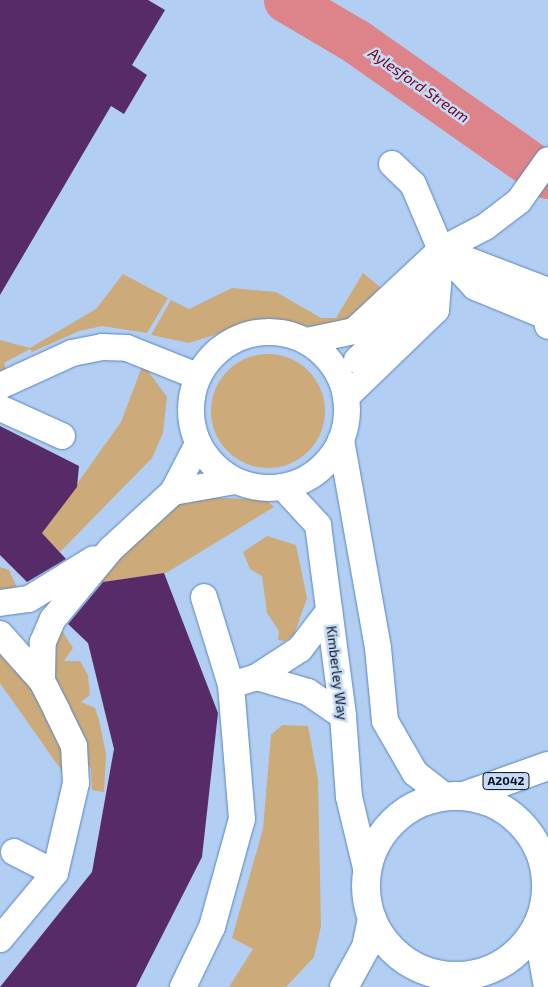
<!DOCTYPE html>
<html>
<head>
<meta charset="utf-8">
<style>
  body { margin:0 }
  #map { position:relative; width:548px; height:987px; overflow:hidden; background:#b2cef3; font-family:"Exo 2",sans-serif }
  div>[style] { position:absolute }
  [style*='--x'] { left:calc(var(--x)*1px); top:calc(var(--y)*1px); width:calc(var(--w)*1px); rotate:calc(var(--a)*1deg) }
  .green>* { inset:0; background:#ccaa7a }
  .round { border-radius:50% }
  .river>* { height:45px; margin:-22.5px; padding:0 22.5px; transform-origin:22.5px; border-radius:22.5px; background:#dd848a }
  .building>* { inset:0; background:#572b68 }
  .roads { filter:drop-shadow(0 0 1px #5985bf) drop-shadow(0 0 1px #5985bf) }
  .minor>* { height:26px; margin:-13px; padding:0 13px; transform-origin:13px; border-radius:13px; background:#fff }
  .minor>.ring { margin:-13px; padding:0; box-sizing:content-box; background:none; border:26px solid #fff; border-radius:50% }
  .major>* { height:28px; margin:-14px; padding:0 14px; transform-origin:14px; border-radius:14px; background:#fff }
  .major>.ring { margin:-14px; padding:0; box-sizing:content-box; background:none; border:28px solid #fff; border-radius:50% }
  span { translate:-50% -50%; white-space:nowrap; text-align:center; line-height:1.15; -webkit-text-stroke:5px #c8dbf4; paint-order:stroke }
  .shield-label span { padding:1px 4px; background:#c8dbf4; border:1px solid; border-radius:4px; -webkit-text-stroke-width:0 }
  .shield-label { font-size:12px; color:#031127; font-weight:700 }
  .street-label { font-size:14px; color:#031127 }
  .water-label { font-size:15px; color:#720121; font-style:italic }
</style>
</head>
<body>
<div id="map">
  <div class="green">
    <div style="clip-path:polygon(363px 273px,387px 293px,332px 330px,265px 319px,189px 343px,151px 335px,171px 300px,189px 309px,232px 288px,276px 292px,321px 318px,336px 318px)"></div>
    <div style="clip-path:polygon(123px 274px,168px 298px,147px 333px,102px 326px,79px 331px,32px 352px,30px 349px,4px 363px,6px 370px,0 371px,0 340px,30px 348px,96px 309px)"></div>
    <div class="round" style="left:211px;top:354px;width:114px;height:114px"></div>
    <div style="clip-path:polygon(143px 364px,167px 397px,163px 433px,152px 458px,60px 552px,42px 533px,121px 422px)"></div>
    <div style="clip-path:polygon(183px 496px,267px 500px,274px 507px,166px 573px,90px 584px)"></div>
    <div style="clip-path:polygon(267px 536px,296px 545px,307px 598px,294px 635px,285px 641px,278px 640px,279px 631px,267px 613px,262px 576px,250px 569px,243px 552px)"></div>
    <div style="clip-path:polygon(0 567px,9px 570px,19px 592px,0 592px)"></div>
    <div style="clip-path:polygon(59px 626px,73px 648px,64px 661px,80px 661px,88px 675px,90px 695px,81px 702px,95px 708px,99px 720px,106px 754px,104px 792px,92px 790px,91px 770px,58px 697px,51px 652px)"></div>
    <div style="clip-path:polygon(0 643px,20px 667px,65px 746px,69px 781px,0 683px)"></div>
    <div style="clip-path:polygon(282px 725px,308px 726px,318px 779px,321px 926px,314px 957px,286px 987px,229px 987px,253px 949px,232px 938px,263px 829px,271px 735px)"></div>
  </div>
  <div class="river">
    <div style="--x:286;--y:0;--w:82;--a:30.6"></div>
    <div style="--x:357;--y:42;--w:233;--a:35.1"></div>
  </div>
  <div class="building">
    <div style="clip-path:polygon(0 0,148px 0,165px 10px,132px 65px,147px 75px,124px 114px,111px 106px,0 295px)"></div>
    <div style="clip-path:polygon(0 426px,79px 466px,77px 487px,42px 533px,66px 559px,27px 582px,0 555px)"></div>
    <div style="clip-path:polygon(164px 573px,218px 713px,202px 857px,136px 987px,0 987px,92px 872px,114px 749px,88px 643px,68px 624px,103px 582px)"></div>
  </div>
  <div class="roads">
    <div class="minor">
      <div style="--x:392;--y:164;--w:29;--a:44"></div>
      <div style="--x:413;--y:184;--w:72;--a:67"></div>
      <div style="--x:441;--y:250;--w:50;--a:47.4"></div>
      <div style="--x:475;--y:287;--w:77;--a:22.2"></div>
      <div style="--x:546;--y:316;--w:10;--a:79"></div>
      <div style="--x:446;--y:252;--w:109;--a:20.9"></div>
      <div class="ring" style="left:191px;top:332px;width:130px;height:130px"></div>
      <div style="--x:307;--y:341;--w:48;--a:-12"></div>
      <div style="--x:354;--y:331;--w:119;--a:-43"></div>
      <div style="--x:441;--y:250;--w:50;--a:-27.6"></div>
      <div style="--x:485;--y:227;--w:43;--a:-37.4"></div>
      <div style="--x:519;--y:201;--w:50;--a:-54.7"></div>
      <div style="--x:357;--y:360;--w:88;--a:-43.6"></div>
      <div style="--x:421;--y:299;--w:30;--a:-69"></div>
      <div style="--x:0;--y:386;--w:79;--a:-24.6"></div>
      <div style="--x:72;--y:353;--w:31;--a:-11"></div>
      <div style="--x:102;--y:347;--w:25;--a:2"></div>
      <div style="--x:127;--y:348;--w:75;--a:21.8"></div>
      <div style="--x:346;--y:397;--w:125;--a:-44"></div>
      <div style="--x:436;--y:310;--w:60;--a:-85.2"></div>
      <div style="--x:0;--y:408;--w:68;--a:24.3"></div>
      <div style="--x:341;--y:440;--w:211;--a:79.9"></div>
      <div style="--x:378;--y:648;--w:73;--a:84.5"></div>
      <div style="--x:385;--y:721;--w:60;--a:60"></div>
      <div style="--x:415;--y:773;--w:37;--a:38"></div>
      <div style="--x:283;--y:487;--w:52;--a:47.4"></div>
      <div style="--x:318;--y:525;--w:193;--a:82.5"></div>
      <div style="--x:343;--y:716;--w:81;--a:85.8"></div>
      <div style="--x:349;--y:797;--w:77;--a:76.5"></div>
      <div style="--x:173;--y:492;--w:63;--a:-10.1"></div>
      <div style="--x:0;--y:603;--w:29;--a:-8"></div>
      <div style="--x:29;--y:599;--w:76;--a:-31.6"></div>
      <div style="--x:0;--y:634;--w:63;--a:48.2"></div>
      <div style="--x:42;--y:681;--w:34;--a:63"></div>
      <div style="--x:57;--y:711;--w:39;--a:64"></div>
      <div style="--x:74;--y:746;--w:37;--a:87"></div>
      <div style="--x:76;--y:783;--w:92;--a:103.1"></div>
      <div style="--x:55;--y:873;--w:86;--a:129.8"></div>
      <div style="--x:257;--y:677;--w:53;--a:16.4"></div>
      <div style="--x:308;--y:692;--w:42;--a:34.4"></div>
      <div style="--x:42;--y:681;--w:39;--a:-89"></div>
      <div style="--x:43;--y:642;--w:25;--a:-67"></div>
      <div style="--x:53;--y:619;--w:91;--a:-50.4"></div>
      <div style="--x:111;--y:549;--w:84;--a:-42.6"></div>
      <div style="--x:173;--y:492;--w:54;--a:-62.5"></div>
      <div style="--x:231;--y:685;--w:27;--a:-17"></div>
      <div style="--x:257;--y:677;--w:51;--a:-33.1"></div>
      <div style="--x:300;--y:649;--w:48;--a:-52.7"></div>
      <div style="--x:14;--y:852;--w:46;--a:27.1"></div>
      <div style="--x:183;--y:987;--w:67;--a:-64.2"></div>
      <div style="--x:212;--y:927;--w:112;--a:-74.5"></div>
      <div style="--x:242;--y:819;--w:134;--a:-94.7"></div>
      <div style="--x:231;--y:685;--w:92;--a:-107.1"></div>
    </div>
    <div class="major">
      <div style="--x:464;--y:796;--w:89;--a:-19.7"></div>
      <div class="ring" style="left:366px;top:796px;width:152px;height:152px"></div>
      <div style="--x:537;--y:926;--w:62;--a:79.8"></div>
      <div style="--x:344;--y:987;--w:46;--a:-61.2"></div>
      <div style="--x:366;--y:947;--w:29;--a:-78"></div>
    </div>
  </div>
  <div class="shield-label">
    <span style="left:506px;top:781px">A2042</span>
  </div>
  <div class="street-label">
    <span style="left:337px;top:673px;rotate:83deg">Kimberley Way</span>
  </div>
  <div class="water-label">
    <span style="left:419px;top:85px;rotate:35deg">Aylesford Stream</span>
  </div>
</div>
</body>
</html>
